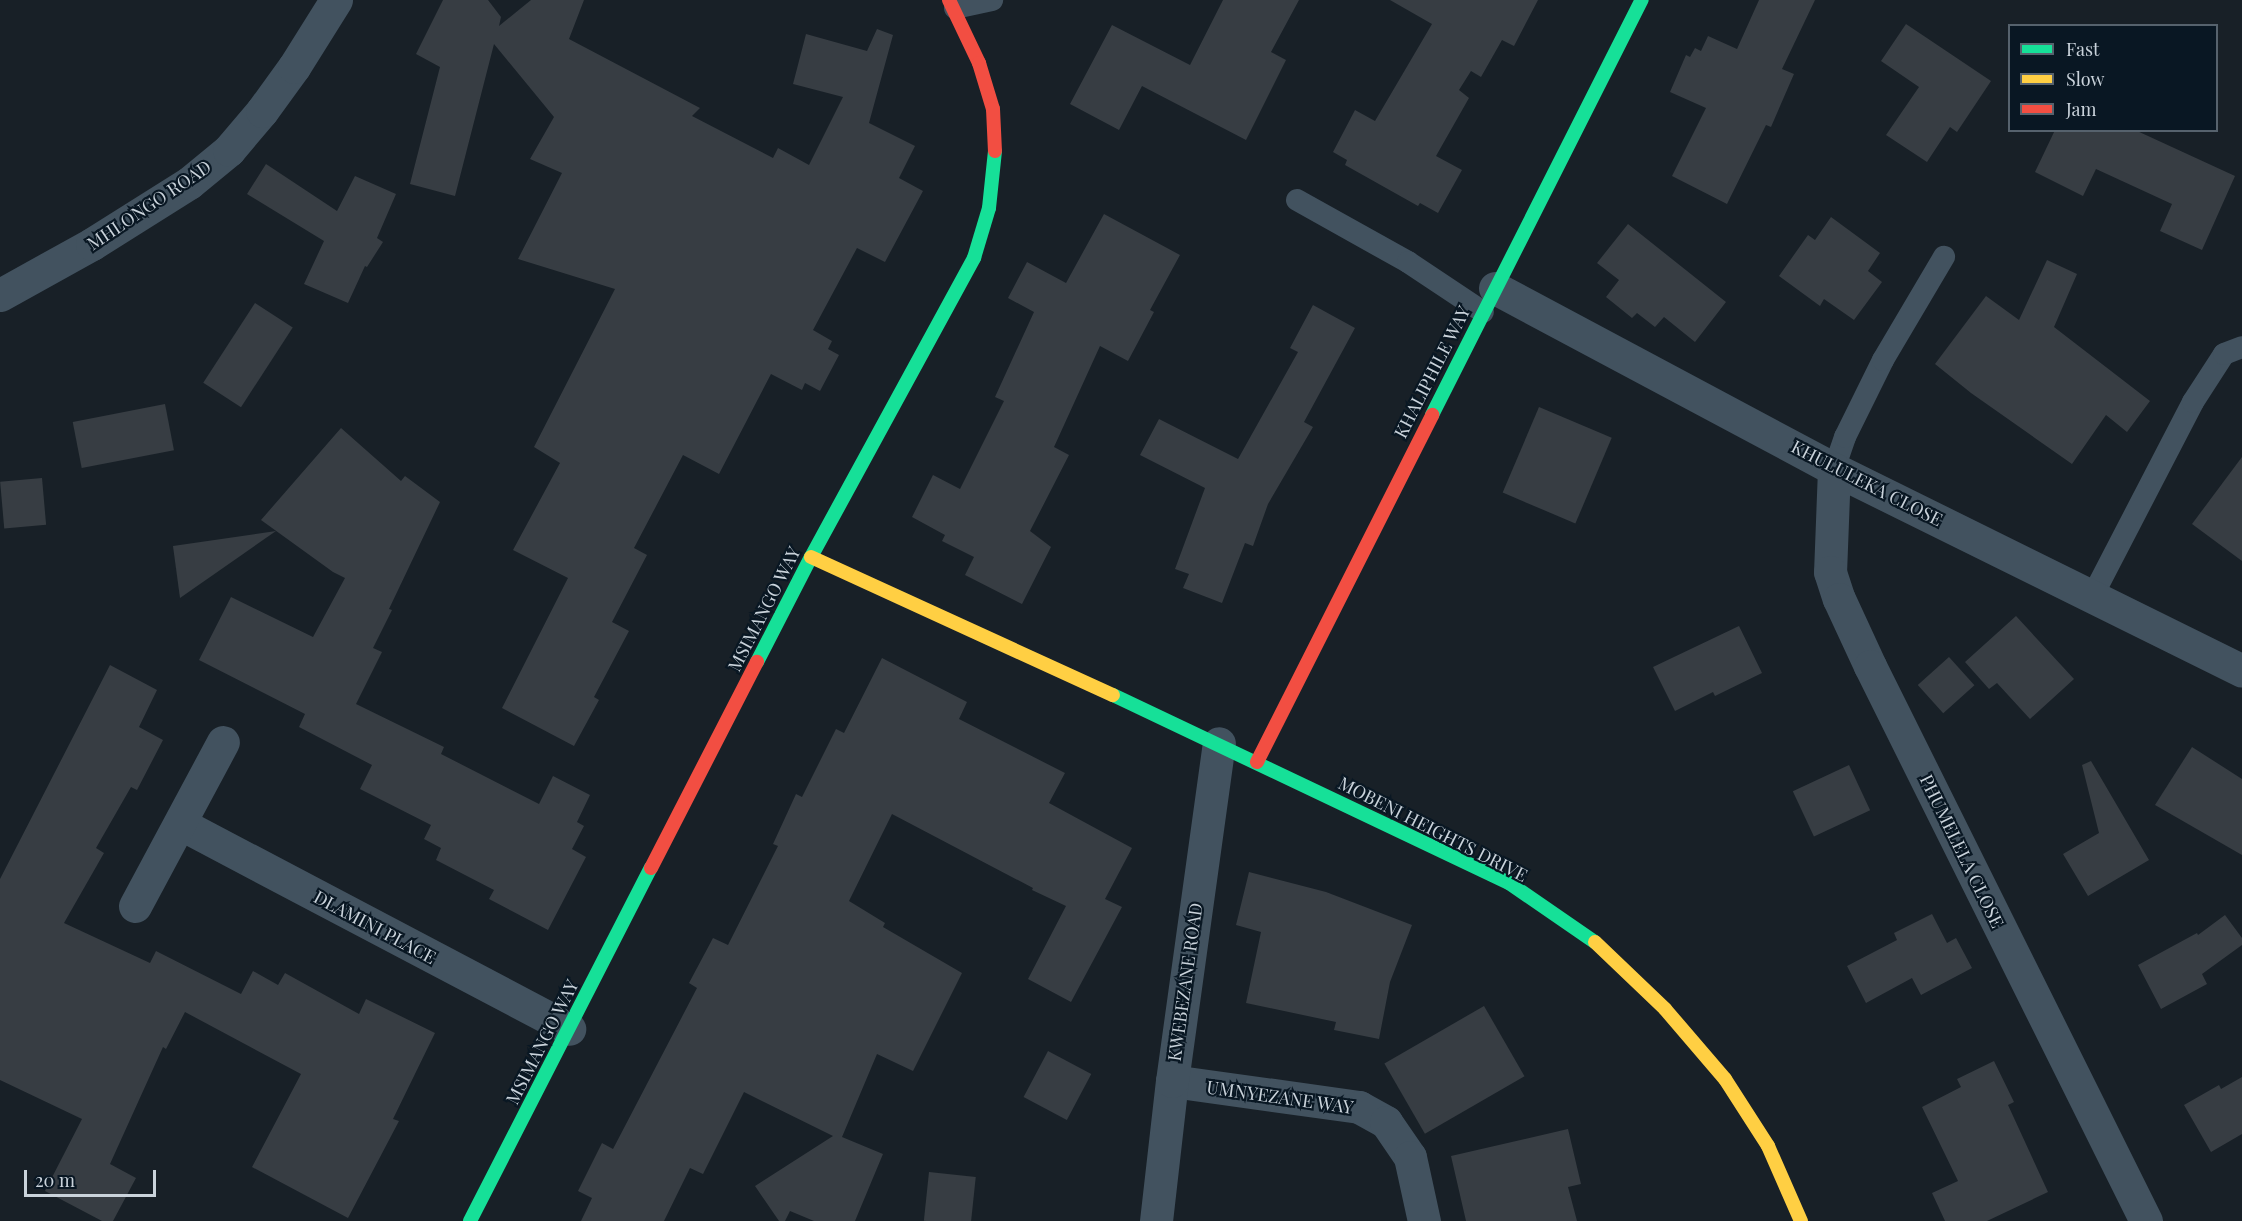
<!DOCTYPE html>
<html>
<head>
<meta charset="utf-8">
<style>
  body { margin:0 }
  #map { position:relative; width:2242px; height:1221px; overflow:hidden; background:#182027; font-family:"Playfair Display",serif }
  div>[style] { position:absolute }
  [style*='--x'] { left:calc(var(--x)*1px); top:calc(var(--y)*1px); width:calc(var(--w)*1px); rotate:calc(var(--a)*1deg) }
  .building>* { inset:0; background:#373d43; transform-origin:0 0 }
  .lane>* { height:22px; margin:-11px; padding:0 11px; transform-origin:11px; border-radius:11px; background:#42525f }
  .street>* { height:33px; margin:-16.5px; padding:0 16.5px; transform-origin:16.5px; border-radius:16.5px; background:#42525f }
  .fast>* { height:14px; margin:-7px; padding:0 7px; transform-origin:7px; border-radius:7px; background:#16e098 }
  .slow>* { height:14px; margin:-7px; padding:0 7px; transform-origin:7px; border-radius:7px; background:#ffcf43 }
  .jam>* { height:14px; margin:-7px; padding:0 7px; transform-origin:7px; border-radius:7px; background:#f24e42 }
  span { translate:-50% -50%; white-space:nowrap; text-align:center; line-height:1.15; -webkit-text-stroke:4.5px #091723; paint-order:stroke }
  .street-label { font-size:18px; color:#cad3db }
  .legend { position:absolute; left:2008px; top:24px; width:210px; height:108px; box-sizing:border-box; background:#091723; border:2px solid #56626d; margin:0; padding:8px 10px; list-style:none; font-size:18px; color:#cad3db }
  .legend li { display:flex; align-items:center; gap:12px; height:30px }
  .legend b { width:30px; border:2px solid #56626d }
  .scale { position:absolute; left:24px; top:1170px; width:132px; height:27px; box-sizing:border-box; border:3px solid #cad3db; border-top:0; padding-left:8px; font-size:18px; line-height:21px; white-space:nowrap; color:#cad3db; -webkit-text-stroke:4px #091723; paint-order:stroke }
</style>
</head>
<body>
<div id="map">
  <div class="building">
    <div style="clip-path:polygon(443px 0,488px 0,501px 17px,499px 26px,531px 0,584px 0,569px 39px,700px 108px,692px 116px,773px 158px,778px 148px,809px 165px,843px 97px,793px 84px,806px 34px,867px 51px,877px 29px,893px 35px,869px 123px,915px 146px,899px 178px,923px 191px,885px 262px,857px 248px,813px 330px,832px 341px,828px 349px,839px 355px,820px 391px,805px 383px,802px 390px,771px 374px,719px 474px,683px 455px,634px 548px,647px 555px,612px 622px,629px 631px,594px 697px,599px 700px,574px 746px,502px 708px,568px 578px,513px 550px,560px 463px,534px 447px,615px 289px,518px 259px,562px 173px,530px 159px,554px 117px,494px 44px,455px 196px,410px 184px,440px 67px,416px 54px)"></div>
    <div style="clip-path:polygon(1223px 0,1299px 0,1271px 52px,1286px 60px,1246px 140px,1142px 86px,1119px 130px,1070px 104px,1112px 25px,1190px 65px)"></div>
    <div style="clip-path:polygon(1390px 0,1538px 0,1514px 46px,1502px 40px,1481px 77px,1471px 71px,1459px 90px,1469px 98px,1436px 156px,1462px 170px,1438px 213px,1420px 203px,1418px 206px,1345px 165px,1347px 160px,1333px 152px,1355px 110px,1375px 121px,1432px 24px)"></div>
    <div style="clip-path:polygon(1759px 0,1815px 0,1782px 69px,1794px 74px,1771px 127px,1766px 125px,1727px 204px,1672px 176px,1706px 108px,1670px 92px,1686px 55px,1690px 57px,1695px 48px,1701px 51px,1708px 36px,1737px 49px)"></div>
    <div style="clip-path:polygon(1906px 24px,1991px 81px,1957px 132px,1950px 127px,1927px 162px,1886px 135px,1919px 87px,1881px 61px)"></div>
    <div style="clip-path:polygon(2055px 130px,2135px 130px,2235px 176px,2202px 250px,2160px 231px,2172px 204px,2096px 169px,2083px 196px,2035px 172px)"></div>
    <div style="clip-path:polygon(266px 164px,337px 211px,355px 176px,396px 194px,377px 238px,383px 242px,367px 267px,365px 266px,348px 303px,304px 284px,324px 241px,247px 194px)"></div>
    <div style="clip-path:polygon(1104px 214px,1180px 255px,1150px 310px,1154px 312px,1128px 361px,1100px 346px,1054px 447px,1069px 455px,1030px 531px,1051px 547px,1022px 604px,965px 575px,974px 557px,942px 541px,945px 535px,912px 517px,933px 475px,960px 489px,1004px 401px,995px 397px,1034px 312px,1008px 298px,1027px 262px,1066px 283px)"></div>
    <div style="clip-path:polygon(1831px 217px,1880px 253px,1868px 271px,1882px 282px,1854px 320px,1824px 299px,1820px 306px,1779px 276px,1808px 235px,1815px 240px)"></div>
    <div style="clip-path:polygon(1628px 224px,1726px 302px,1695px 342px,1664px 317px,1655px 327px,1637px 313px,1632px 318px,1606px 297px,1619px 280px,1597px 263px)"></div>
    <div style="clip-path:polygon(2047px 260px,2077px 274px,2054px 327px,2150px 401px,2127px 432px,2106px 415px,2072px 464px,1971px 393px,1935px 364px,1986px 296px,2019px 320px)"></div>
    <div style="left:255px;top:303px;width:45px;height:95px;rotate:33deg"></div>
    <div style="clip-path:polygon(1313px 305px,1355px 328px,1304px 422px,1313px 427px,1268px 504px,1253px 546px,1245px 543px,1222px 603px,1183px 588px,1189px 574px,1175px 569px,1205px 488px,1140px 455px,1159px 419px,1238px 459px,1298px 352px,1290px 348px)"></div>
    <div style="left:165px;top:404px;width:47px;height:94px;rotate:79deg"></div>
    <div style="left:1539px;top:407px;width:79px;height:93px;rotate:23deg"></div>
    <div style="clip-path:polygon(341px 428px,401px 481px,405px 476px,440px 502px,389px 609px,392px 610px,373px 648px,382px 652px,356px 704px,444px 747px,441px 754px,539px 804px,553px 776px,590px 795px,577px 822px,584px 826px,572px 849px,586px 857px,548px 930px,489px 899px,494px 890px,436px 860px,441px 848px,424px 839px,431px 825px,360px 789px,372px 765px,299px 727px,305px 714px,199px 660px,231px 597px,313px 637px,345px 578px,333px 572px,261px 520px)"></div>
    <div style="clip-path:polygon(2242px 457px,2242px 561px,2192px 524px)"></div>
    <div style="left:42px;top:478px;width:47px;height:42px;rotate:85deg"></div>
    <div style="clip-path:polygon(276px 531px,180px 598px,173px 546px)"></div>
    <div style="clip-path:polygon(2016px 616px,2074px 679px,2030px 719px,1997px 683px,1989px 689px,1965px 662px)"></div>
    <div style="clip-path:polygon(1739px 626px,1762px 673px,1715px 696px,1713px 692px,1675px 711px,1653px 667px)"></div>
    <div style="left:1949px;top:657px;width:38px;height:42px;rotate:48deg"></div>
    <div style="clip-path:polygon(882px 658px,967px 702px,959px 719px,1065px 773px,1049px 803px,1132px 848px,1105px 899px,1122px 907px,1071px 1002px,1028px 979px,1066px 906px,1032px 890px,1033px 888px,892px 814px,849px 901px,885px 923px,883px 927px,962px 973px,913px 1071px,877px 1054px,842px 1137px,883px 1154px,855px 1221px,814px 1221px,790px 1211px,785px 1221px,779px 1221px,755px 1186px,833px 1136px,744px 1092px,703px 1174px,690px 1168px,664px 1221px,581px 1221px,592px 1198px,578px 1191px,602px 1143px,613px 1149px,697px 988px,689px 983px,713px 938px,728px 945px,778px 846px,773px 844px,796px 794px,802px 797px,836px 729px,844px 733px)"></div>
    <div style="clip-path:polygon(110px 665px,157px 690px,139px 727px,163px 740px,137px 790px,131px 787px,96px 848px,104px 853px,64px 923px,150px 963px,156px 951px,241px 994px,253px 971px,278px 985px,285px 973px,359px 1014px,366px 999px,435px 1033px,393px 1119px,399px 1121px,348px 1218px,252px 1167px,301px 1074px,185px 1012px,166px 1049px,163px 1047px,110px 1164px,136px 1178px,113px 1221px,102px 1221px,45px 1191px,82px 1119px,0 1080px,0 879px)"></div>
    <div style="clip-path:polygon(2192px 747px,2242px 779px,2242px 855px,2155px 805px)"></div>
    <div style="clip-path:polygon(2091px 761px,2149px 860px,2088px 896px,2063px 854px,2099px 833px,2082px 765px)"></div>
    <div style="left:1849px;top:765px;width:50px;height:62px;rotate:65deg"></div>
    <div style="clip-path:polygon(1249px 872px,1326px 892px,1412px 925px,1390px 982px,1379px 1039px,1334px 1030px,1336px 1022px,1246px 1003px,1261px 932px,1236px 925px)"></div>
    <div style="clip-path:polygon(1932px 914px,1947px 943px,1956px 938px,1972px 968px,1921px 995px,1912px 978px,1866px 1003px,1847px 966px,1897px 940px,1894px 933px)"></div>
    <div style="clip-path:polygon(2225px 915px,2242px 938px,2242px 945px,2202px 974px,2207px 984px,2161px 1009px,2138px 965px,2197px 933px,2198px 935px)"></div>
    <div style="left:1484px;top:1006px;width:81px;height:115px;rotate:60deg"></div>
    <div style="left:1048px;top:1051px;width:49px;height:52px;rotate:28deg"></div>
    <div style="clip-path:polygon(1994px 1061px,2014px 1102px,2008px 1105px,2048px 1192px,1987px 1221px,1945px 1221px,1932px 1193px,1958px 1181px,1922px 1107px,1961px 1087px,1957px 1079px)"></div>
    <div style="clip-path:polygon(2242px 1077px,2242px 1134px,2211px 1152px,2184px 1105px,2219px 1085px,2221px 1089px)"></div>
    <div style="clip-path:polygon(1568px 1129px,1581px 1184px,1568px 1187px,1577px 1221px,1466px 1221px,1451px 1156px)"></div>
    <div style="left:929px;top:1172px;width:47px;height:49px;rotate:6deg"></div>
  </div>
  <div class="lane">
    <div style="--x:955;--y:8;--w:38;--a:-12"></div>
    <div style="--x:1297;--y:200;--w:127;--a:29.2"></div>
    <div style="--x:1408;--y:262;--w:90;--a:33.7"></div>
    <div style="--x:1834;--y:469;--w:34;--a:-71"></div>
    <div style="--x:1845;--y:437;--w:86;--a:-63.7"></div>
    <div style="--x:1883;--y:360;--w:120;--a:-59.4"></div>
    <div style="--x:2093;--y:595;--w:217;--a:-62.6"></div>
    <div style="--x:2193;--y:402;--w:57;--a:-57.1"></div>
    <div style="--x:2224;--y:354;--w:19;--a:-21"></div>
  </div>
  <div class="street">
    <div style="--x:1495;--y:288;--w:384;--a:28.1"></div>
    <div style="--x:1834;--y:469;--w:455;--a:26.3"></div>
    <div style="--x:0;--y:295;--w:105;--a:-29"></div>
    <div style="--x:92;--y:244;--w:115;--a:-32.2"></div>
    <div style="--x:189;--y:183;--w:52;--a:-39.5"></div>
    <div style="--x:229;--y:150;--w:51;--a:-49.8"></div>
    <div style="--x:262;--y:111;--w:54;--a:-54"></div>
    <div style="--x:294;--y:67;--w:79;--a:-57.9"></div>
    <div style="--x:1834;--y:469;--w:103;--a:92.2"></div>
    <div style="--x:1830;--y:572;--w:28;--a:72"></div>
    <div style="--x:1839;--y:599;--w:74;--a:65.2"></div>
    <div style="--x:1870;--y:666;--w:620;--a:63.56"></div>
    <div style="--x:181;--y:824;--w:439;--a:27.8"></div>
    <div style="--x:135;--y:906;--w:186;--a:-61.8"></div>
    <div style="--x:1172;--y:1081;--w:189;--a:7.9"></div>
    <div style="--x:1359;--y:1107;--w:31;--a:29"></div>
    <div style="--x:1386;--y:1122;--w:42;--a:55.6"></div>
    <div style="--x:1410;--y:1157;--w:66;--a:77.7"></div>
    <div style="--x:1156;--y:1221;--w:141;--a:-83.5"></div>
    <div style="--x:1172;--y:1081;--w:341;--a:-82.1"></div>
  </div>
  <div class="fast">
    <div style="--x:1432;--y:415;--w:465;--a:-63.2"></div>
    <div style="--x:757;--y:662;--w:118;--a:-62.8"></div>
    <div style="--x:811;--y:557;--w:341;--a:-61.4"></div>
    <div style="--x:974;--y:258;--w:52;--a:-73.3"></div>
    <div style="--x:989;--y:208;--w:57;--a:-84"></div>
    <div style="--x:1113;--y:695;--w:438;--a:25.4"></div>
    <div style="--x:1509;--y:883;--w:104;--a:34.5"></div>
    <div style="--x:470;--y:1221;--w:397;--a:-62.9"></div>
  </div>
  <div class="slow">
    <div style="--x:811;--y:557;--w:332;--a:24.6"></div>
    <div style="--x:1595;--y:942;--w:97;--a:43.7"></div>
    <div style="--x:1665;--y:1009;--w:92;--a:49.4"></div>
    <div style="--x:1725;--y:1079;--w:80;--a:57.3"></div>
    <div style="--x:1768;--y:1146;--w:82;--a:66.3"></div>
  </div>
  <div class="jam">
    <div style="--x:949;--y:0;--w:70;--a:64.5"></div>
    <div style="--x:979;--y:63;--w:48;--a:73.1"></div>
    <div style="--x:993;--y:109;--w:42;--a:87.3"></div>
    <div style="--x:1257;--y:762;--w:389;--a:-63.2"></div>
    <div style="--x:651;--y:868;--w:232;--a:-62.8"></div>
  </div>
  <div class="street-label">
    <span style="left:149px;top:205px;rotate:-34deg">MHLONGO ROAD</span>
    <span style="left:1432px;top:372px;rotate:-63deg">KHALIPHILE WAY</span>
    <span style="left:1867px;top:483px;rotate:27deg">KHULULEKA CLOSE</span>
    <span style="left:764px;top:609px;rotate:-63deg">MSIMANGO WAY</span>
    <span style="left:1433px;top:829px;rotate:27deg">MOBENI HEIGHTS DRIVE</span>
    <span style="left:1962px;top:851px;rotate:64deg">PHUMELELA CLOSE</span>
    <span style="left:375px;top:927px;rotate:28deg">DLAMINI PLACE</span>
    <span style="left:1185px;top:982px;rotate:-82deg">KWEBEZANE ROAD</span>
    <span style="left:542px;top:1042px;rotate:-63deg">MSIMANGO WAY</span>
    <span style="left:1280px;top:1097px;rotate:8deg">UMNYEZANE WAY</span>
  </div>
  <ul class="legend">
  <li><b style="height:8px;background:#16e098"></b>Fast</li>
  <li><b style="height:8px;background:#ffcf43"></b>Slow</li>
  <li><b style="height:8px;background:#f24e42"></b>Jam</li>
  </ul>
  <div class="scale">20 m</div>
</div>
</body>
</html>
